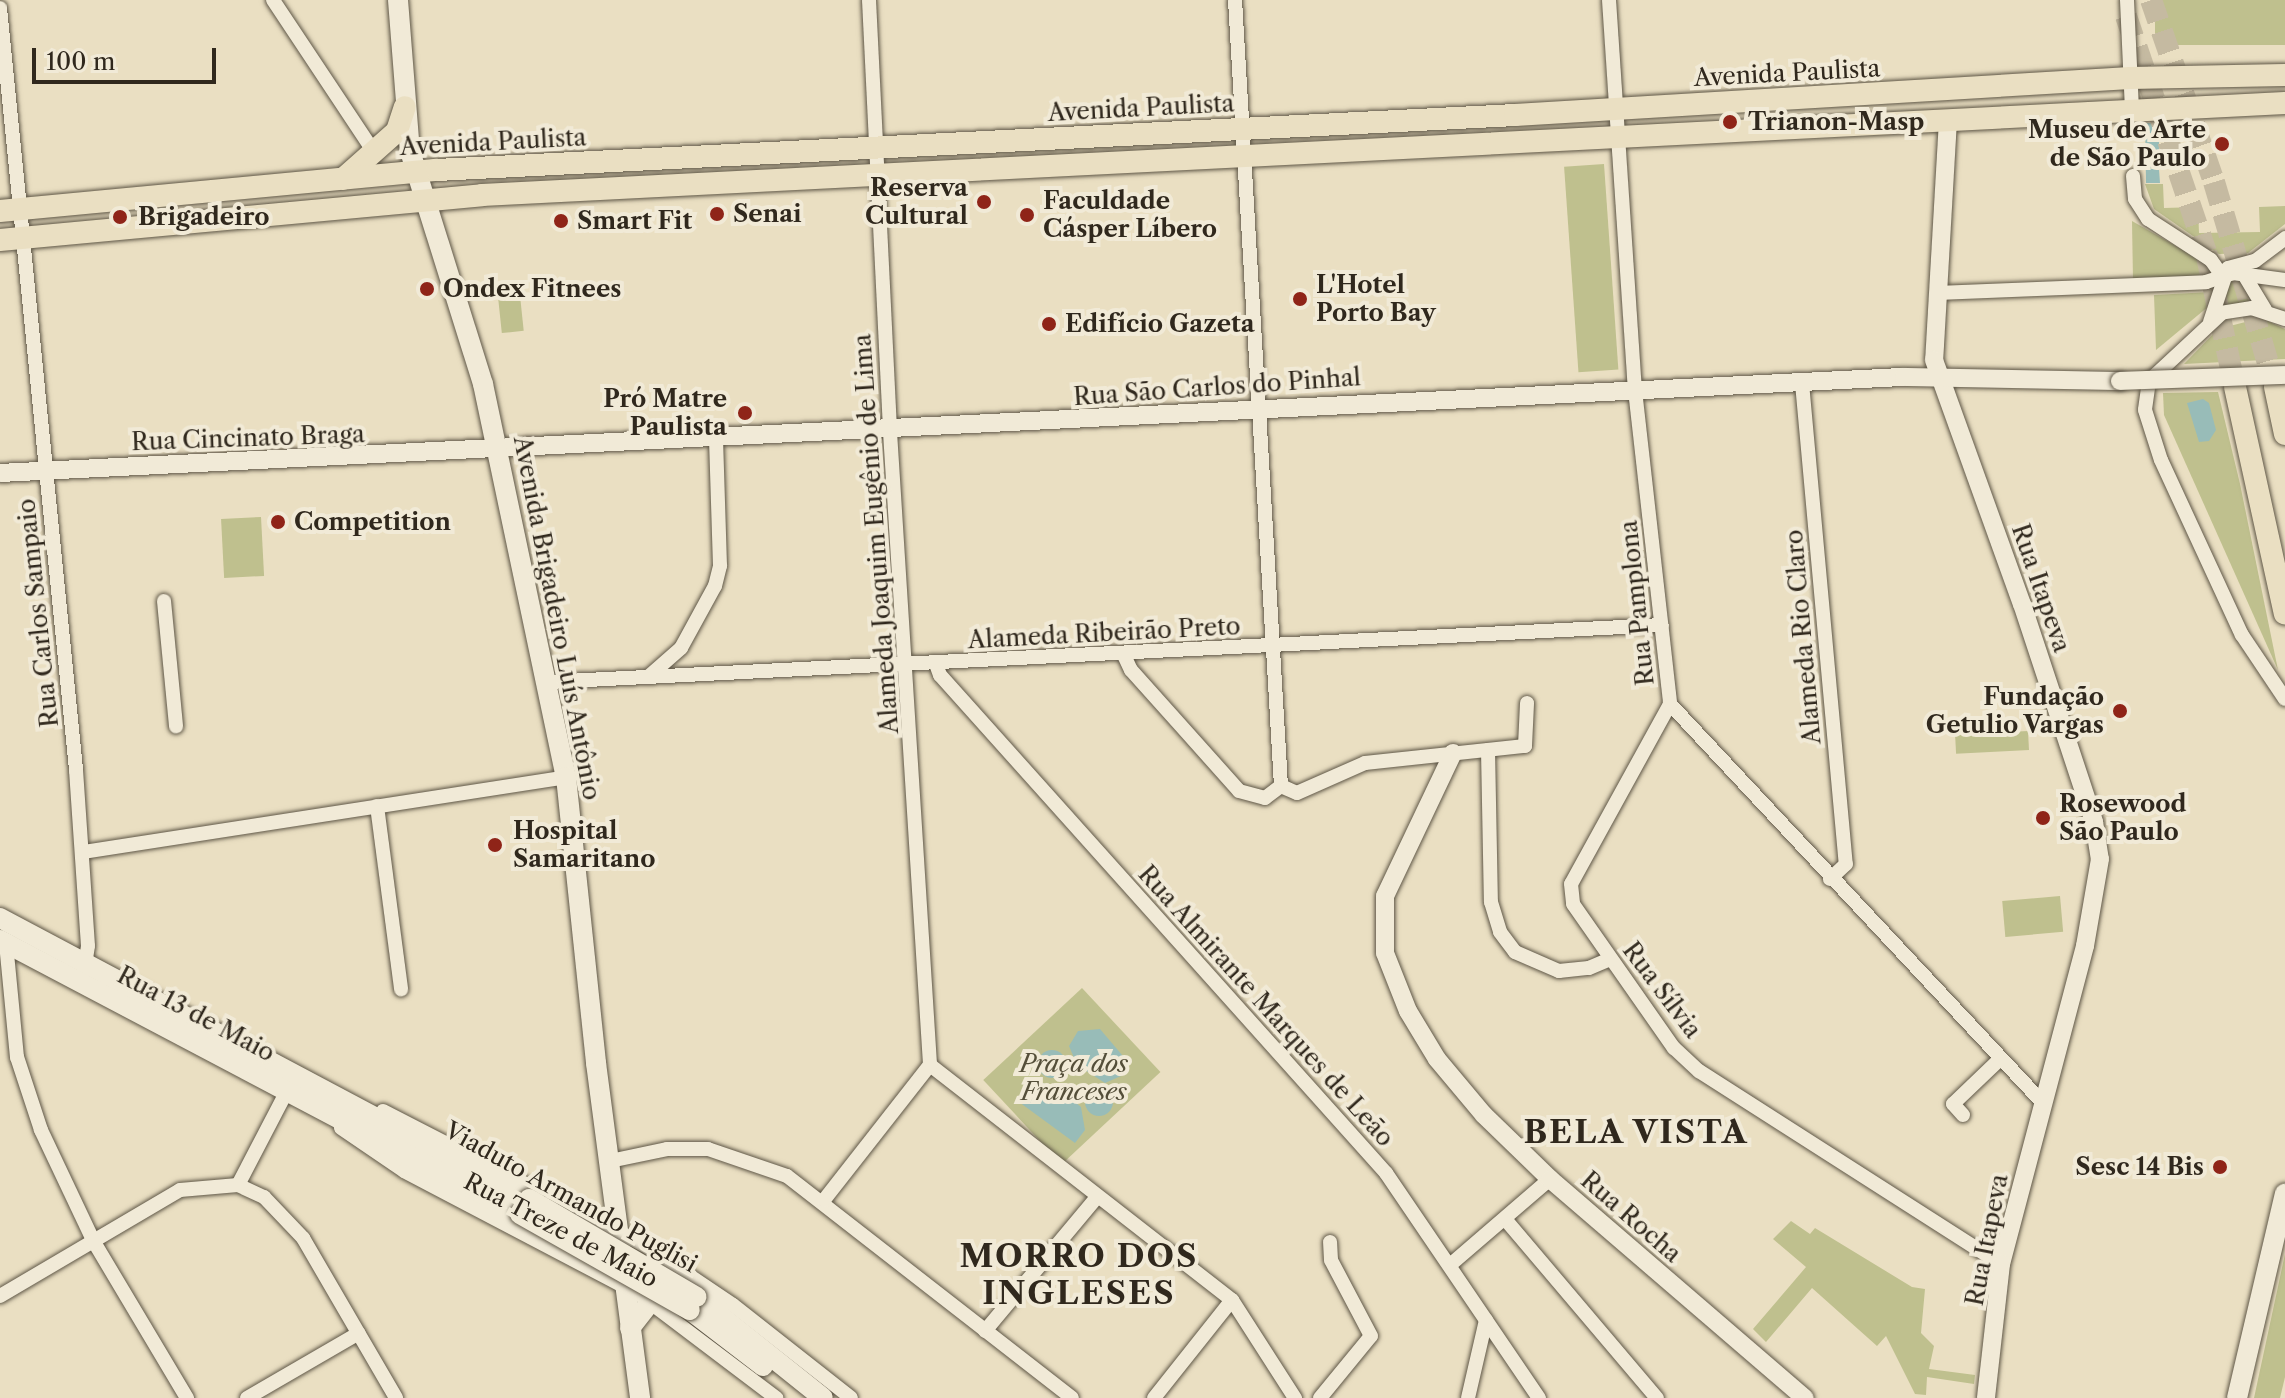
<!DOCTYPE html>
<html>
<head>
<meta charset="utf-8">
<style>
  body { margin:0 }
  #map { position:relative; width:2285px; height:1398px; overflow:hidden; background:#eadfc2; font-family:"Libre Caslon Text",serif }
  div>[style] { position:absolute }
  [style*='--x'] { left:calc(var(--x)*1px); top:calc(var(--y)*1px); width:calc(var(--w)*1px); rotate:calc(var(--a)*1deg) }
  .green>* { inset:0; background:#bfc08e; transform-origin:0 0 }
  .water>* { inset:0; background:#98bcb8 }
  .round { border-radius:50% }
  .primary-tunnel>* { height:22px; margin-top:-11px; transform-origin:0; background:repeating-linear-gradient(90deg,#c5baa1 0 22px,transparent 0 33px) }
  .roads { filter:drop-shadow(0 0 2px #5e5646) drop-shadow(0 0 2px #5e5646) }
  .minor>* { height:14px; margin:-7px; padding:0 7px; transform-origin:7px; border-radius:7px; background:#f1ead7 }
  .tertiary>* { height:18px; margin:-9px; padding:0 9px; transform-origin:9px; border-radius:9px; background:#f1ead7 }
  .secondary>* { height:20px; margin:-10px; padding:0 10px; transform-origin:10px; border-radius:10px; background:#f1ead7 }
  .primary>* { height:22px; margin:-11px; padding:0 11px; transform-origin:11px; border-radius:11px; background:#eadfc2 }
  .bridges { filter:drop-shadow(0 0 2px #5e5646) drop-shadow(0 0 2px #5e5646) }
  .tertiary-bridge>* { height:18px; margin:-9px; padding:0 9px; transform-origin:9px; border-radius:9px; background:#f1ead7 }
  .secondary-bridge>* { height:20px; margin:-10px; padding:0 10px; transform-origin:10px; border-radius:10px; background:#f1ead7 }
  .dots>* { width:22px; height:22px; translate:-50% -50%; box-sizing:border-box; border:4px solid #f1ead7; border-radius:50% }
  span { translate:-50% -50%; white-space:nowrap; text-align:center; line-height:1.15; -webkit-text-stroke:8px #f1ead7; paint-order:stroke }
  .street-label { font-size:24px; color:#30281d }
  .poi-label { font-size:24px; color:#30281d; font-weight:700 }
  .left { translate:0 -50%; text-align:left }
  .right { translate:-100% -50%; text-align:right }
  .park-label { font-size:24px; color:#544e39; font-style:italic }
  .district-label { font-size:32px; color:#30281d; font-weight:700; letter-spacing:2px }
  .scale { position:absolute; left:32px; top:48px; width:184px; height:36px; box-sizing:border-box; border:4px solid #30281d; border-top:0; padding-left:10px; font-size:24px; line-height:28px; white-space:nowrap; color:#30281d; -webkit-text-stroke:6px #f1ead7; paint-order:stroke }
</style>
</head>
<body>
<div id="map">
  <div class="green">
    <div style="left:2155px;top:0;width:130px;height:45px"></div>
    <div style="left:1604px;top:164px;width:206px;height:40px;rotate:86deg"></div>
    <div style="clip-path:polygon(2145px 184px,2163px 184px,2164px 208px,2198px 207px,2199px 233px,2260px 232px,2259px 207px,2285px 206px,2285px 224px,2248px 253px,2219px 254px,2154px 209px)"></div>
    <div style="clip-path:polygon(2132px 221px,2204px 262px,2208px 275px,2133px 280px)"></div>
    <div style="clip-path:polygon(2229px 278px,2240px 280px,2250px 304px,2220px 312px)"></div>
    <div style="left:519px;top:286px;width:45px;height:22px;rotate:84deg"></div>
    <div style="clip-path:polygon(2211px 292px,2209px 306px,2156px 350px,2154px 295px)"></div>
    <div style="clip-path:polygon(2261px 318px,2285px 329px,2285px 359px,2184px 364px,2218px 329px)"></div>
    <div style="clip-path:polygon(2218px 392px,2240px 484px,2278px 670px,2164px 415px,2163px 393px)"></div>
    <div style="left:261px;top:517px;width:59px;height:40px;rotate:87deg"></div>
    <div style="left:2028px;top:731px;width:19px;height:73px;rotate:87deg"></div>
    <div style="left:2060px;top:896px;width:36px;height:58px;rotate:85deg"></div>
    <div style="left:1082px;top:988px;width:115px;height:135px;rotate:47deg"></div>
    <div style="clip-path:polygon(1791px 1221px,1810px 1234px,1815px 1228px,1912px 1287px,1925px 1289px,1921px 1333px,1934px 1346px,1929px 1369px,1975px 1375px,1974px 1384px,1927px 1377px,1926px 1395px,1915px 1394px,1886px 1336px,1877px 1346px,1812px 1288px,1766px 1342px,1753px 1329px,1806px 1267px,1773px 1239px)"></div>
    <div style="clip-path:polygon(2285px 1254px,2285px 1377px,2280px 1398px,2254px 1398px)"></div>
  </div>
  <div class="water">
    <div style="clip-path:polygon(2145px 123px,2159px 123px,2159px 131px,2150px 136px,2159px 136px,2159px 164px,2150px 169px,2159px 169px,2160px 183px,2146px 183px)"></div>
    <div style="clip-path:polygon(2203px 399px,2209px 403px,2216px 430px,2209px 441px,2199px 442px,2187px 403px)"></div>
    <div style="clip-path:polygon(1100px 1029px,1128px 1062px,1121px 1076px,1105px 1083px,1077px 1065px,1069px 1046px,1078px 1031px)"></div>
    <div class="round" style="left:1038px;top:1050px;width:28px;height:28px"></div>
    <div style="clip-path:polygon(1039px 1082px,1058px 1088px,1081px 1107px,1085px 1130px,1075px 1143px,1019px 1102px,1021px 1094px)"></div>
    <div class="round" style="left:1085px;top:1088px;width:28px;height:28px"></div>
  </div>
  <div class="primary-tunnel">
    <div style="--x:2151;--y:0;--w:193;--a:70.9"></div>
    <div style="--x:2214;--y:182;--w:214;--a:73.4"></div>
    <div style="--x:2126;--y:16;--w:249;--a:71.3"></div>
    <div style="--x:2206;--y:252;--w:138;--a:77.9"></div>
  </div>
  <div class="roads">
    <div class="minor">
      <div style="--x:273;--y:0;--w:182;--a:56.4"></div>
      <div style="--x:869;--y:0;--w:433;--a:87.2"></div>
      <div style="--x:890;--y:432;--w:634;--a:86.38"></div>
      <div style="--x:1235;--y:0;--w:787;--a:86.65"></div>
      <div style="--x:1609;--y:0;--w:391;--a:86.2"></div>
      <div style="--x:1635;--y:390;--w:316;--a:83.6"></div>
      <div style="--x:1670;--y:704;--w:546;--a:46.93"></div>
      <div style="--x:2127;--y:0;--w:110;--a:87.4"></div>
      <div style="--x:0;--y:8;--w:766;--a:84.3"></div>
      <div style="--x:76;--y:770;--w:176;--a:86.1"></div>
      <div style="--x:88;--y:946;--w:24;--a:99"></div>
      <div style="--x:2133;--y:176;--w:23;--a:85"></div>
      <div style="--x:2135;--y:199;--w:24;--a:57"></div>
      <div style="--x:2148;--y:219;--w:75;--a:33.1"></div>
      <div style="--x:2211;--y:260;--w:19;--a:55"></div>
      <div style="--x:2246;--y:278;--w:37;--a:59"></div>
      <div style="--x:1937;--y:293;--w:269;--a:-2.3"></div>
      <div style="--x:2206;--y:282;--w:28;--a:-18"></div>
      <div style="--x:2233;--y:273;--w:52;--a:7.7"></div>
      <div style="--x:2285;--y:319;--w:35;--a:-162"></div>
      <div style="--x:2252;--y:308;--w:30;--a:171"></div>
      <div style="--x:2222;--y:313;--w:100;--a:137"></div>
      <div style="--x:2149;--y:381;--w:29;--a:98"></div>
      <div style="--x:2145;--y:410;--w:52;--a:72.3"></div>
      <div style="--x:2161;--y:460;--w:193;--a:65.2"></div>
      <div style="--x:2242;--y:635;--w:77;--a:56.1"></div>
      <div style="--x:2210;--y:322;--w:57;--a:-71.6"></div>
      <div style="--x:2228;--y:268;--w:28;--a:-15"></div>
      <div style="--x:2255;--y:261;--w:38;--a:-37"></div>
      <div style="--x:1802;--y:383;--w:483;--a:84.8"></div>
      <div style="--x:1846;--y:864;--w:22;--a:137"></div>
      <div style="--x:164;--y:601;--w:126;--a:84.5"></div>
      <div style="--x:1123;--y:653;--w:19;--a:65"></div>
      <div style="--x:1131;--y:670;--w:162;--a:48.2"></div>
      <div style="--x:1239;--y:791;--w:27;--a:15"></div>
      <div style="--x:1265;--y:798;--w:20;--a:-37"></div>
      <div style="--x:936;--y:664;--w:12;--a:70"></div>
      <div style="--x:940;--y:675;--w:669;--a:48.15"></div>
      <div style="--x:1386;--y:1173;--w:272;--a:55.8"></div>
      <div style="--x:648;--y:677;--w:44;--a:-41.3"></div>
      <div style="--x:681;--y:648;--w:71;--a:-61.3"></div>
      <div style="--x:715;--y:586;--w:21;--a:-76"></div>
      <div style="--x:720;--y:566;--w:126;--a:-91.8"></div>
      <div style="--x:548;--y:682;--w:1115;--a:-2.93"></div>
      <div style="--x:1670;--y:704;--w:205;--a:118.8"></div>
      <div style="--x:1571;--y:884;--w:20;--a:84"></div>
      <div style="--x:1573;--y:904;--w:176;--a:55"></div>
      <div style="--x:1674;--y:1048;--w:34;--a:43"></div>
      <div style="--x:1699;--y:1071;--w:358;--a:32.6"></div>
      <div style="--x:1488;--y:750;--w:152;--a:88.9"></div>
      <div style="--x:1491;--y:902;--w:31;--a:73"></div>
      <div style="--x:1500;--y:932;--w:25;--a:53"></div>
      <div style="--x:1515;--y:952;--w:48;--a:23.4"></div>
      <div style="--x:1559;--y:971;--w:30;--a:-6"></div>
      <div style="--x:1589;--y:968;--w:23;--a:-23"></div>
      <div style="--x:1281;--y:786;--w:17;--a:24"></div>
      <div style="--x:1297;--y:793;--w:74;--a:-23.8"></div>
      <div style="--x:1365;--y:763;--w:161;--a:-6.1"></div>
      <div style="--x:1525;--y:746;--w:43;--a:-87.3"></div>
      <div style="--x:377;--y:806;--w:185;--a:82.5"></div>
      <div style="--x:83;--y:852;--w:489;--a:-8.8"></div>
      <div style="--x:6;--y:943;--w:115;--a:84.5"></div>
      <div style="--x:17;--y:1057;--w:77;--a:71.8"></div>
      <div style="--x:41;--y:1130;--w:124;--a:64.7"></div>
      <div style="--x:94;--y:1242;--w:182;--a:59.2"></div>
      <div style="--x:930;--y:1065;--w:383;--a:37.9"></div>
      <div style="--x:1232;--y:1300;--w:117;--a:57.3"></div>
      <div style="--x:383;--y:1111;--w:293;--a:27.2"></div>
      <div style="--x:644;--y:1245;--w:107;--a:34"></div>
      <div style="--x:733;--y:1305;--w:150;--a:38.2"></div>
      <div style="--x:1963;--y:1115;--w:15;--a:-132"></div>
      <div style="--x:1953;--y:1104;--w:62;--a:-43.7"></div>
      <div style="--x:341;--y:1128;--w:76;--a:34.3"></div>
      <div style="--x:404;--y:1171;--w:267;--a:27.7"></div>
      <div style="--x:640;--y:1295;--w:171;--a:37.1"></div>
      <div style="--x:610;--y:1161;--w:58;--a:-11.9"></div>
      <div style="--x:667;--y:1149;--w:41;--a:0"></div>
      <div style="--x:708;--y:1149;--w:83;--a:18.9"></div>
      <div style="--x:787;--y:1176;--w:361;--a:37.9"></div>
      <div style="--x:238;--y:1185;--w:29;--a:25"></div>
      <div style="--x:264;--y:1197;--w:57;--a:46.4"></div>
      <div style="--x:303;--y:1238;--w:185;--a:59.8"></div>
      <div style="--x:824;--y:1200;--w:172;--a:-51.9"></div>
      <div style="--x:1505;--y:1219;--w:235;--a:49.7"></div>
      <div style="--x:1450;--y:1265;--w:132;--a:-40.7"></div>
      <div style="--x:0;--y:1296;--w:209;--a:-30.5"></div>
      <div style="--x:180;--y:1190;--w:58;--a:-4.9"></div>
      <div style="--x:238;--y:1185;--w:115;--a:-62.5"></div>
      <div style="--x:985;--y:1331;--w:175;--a:-50.1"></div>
      <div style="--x:247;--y:1398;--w:129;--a:-30.1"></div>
      <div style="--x:1154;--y:1398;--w:125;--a:-51.5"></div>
      <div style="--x:1320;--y:1398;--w:80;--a:-50.6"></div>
      <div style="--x:1371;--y:1336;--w:86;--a:-117.8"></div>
      <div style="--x:1331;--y:1260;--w:18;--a:-93"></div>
      <div style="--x:1468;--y:1398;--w:80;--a:-77"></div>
    </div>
    <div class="tertiary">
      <div style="--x:1948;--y:120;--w:240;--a:93.3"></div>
      <div style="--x:1934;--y:360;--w:259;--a:70.2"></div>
      <div style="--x:2022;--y:604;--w:230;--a:71.7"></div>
      <div style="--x:2094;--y:822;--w:37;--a:81"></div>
      <div style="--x:2100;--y:859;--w:88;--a:99.8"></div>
      <div style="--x:2085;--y:946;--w:329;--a:104.8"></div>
      <div style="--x:2001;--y:1264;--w:135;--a:96.4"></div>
      <div style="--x:0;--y:473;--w:1906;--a:-2.89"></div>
      <div style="--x:1904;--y:377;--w:216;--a:1.1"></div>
      <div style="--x:1453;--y:753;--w:158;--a:115.4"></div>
      <div style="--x:1385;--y:896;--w:57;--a:90"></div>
      <div style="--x:1385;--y:953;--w:62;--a:68.4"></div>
      <div style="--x:1408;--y:1011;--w:56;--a:58.9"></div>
      <div style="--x:1437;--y:1059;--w:73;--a:50"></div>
      <div style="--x:1484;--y:1115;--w:92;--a:44.1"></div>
      <div style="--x:1550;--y:1179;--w:336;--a:40.7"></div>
    </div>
    <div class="secondary">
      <div style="--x:398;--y:0;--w:151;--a:85.5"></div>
      <div style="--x:410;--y:151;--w:244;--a:72.6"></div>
      <div style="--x:483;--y:384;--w:402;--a:78.1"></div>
      <div style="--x:566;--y:777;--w:288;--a:84"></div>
      <div style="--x:596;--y:1063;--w:338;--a:82.5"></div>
      <div style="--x:0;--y:918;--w:599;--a:27.98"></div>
      <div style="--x:0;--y:940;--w:588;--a:27.79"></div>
      <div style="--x:697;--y:1297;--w:161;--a:38.7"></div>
      <div style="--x:690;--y:1310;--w:92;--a:37.5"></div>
      <div style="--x:630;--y:1328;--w:33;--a:-52"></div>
      <div style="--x:2237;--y:1398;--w:210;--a:-76.8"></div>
    </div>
    <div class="primary">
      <div style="--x:343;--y:179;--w:72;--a:-41.6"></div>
      <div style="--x:397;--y:131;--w:25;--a:-72"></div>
      <div style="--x:0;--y:211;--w:439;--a:-5.4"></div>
      <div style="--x:437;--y:170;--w:1079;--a:-2.92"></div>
      <div style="--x:1515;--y:115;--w:616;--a:-3.44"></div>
      <div style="--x:2130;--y:78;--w:155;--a:-1.1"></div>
      <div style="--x:0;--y:240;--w:484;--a:-5.3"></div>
      <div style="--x:482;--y:195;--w:1805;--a:-2.92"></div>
      <div style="--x:2235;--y:387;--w:232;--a:77.6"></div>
      <div style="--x:2275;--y:387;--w:48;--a:78"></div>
    </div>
  </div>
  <div class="bridges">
    <div class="tertiary-bridge">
      <div style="--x:2120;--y:381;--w:165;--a:-2.1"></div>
    </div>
    <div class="secondary-bridge">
      <div style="--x:529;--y:1199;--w:194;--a:30.3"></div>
      <div style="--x:520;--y:1214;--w:195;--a:29.5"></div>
    </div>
  </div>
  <div class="dots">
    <div style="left:1730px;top:122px;background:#8f2418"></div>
    <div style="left:2222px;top:144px;background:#8f2418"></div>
    <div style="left:984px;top:202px;background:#8f2418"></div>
    <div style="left:717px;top:214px;background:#8f2418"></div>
    <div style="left:1027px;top:215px;background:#8f2418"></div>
    <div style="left:120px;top:217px;background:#8f2418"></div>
    <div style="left:561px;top:221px;background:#8f2418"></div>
    <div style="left:427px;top:289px;background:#8f2418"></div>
    <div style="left:1300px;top:299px;background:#8f2418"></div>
    <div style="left:1049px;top:324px;background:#8f2418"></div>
    <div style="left:745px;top:413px;background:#8f2418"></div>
    <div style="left:278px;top:522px;background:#8f2418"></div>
    <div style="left:2120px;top:711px;background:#8f2418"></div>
    <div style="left:2043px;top:818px;background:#8f2418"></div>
    <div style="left:495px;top:845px;background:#8f2418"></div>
    <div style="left:2220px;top:1167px;background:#8f2418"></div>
  </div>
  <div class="street-label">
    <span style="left:1787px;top:73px;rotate:-3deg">Avenida Paulista</span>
    <span style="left:1141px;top:108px;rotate:-3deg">Avenida Paulista</span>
    <span style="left:493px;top:142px;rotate:-3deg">Avenida Paulista</span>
    <span style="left:1217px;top:387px;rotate:-4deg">Rua São Carlos do Pinhal</span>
    <span style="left:248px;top:438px;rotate:-2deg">Rua Cincinato Braga</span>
    <span style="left:876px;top:534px;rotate:-94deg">Alameda Joaquim Eugênio de Lima</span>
    <span style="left:2041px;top:588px;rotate:71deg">Rua Itapeva</span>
    <span style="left:1637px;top:603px;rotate:-96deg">Rua Pamplona</span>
    <span style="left:38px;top:613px;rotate:-96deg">Rua Carlos Sampaio</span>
    <span style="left:557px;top:618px;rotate:79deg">Avenida Brigadeiro Luís Antônio</span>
    <span style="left:1104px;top:633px;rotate:-3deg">Alameda Ribeirão Preto</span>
    <span style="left:1803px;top:637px;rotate:-95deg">Alameda Rio Claro</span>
    <span style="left:1662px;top:990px;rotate:53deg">Rua Sílvia</span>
    <span style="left:1266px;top:1006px;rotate:48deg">Rua Almirante Marques de Leão</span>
    <span style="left:196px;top:1014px;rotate:28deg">Rua 13 de Maio</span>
    <span style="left:571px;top:1197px;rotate:29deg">Viaduto Armando Puglisi</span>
    <span style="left:1631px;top:1217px;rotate:41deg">Rua Rocha</span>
    <span style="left:561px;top:1230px;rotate:28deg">Rua Treze de Maio</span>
    <span style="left:1987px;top:1240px;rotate:-79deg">Rua Itapeva</span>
  </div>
  <div class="poi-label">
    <span class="left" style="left:1748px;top:122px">Trianon-Masp</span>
    <span class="right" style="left:2206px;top:144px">Museu de Arte<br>de São Paulo</span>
    <span class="right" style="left:968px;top:202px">Reserva<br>Cultural</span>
    <span class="left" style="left:1043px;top:215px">Faculdade<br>Cásper Líbero</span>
    <span class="left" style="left:733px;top:214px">Senai</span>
    <span class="left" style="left:138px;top:217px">Brigadeiro</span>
    <span class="left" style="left:577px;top:221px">Smart Fit</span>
    <span class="left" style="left:1316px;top:299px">L'Hotel<br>Porto Bay</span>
    <span class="left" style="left:443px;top:289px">Ondex Fitnees</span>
    <span class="left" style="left:1065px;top:324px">Edifício Gazeta</span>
    <span class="right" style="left:727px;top:413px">Pró Matre<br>Paulista</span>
    <span class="left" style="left:294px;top:522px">Competition</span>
    <span class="right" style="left:2104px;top:711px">Fundação<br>Getulio Vargas</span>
    <span class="left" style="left:2059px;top:818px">Rosewood<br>São Paulo</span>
    <span class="left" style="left:513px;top:845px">Hospital<br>Samaritano</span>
    <span class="right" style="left:2204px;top:1167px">Sesc 14 Bis</span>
  </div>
  <div class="park-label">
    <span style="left:1074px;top:1078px">Praça dos<br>Franceses</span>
  </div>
  <div class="district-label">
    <span style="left:1636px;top:1132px">BELA VISTA</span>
    <span style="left:1079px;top:1275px">MORRO DOS<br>INGLESES</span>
  </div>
  <div class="scale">100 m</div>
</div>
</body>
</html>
